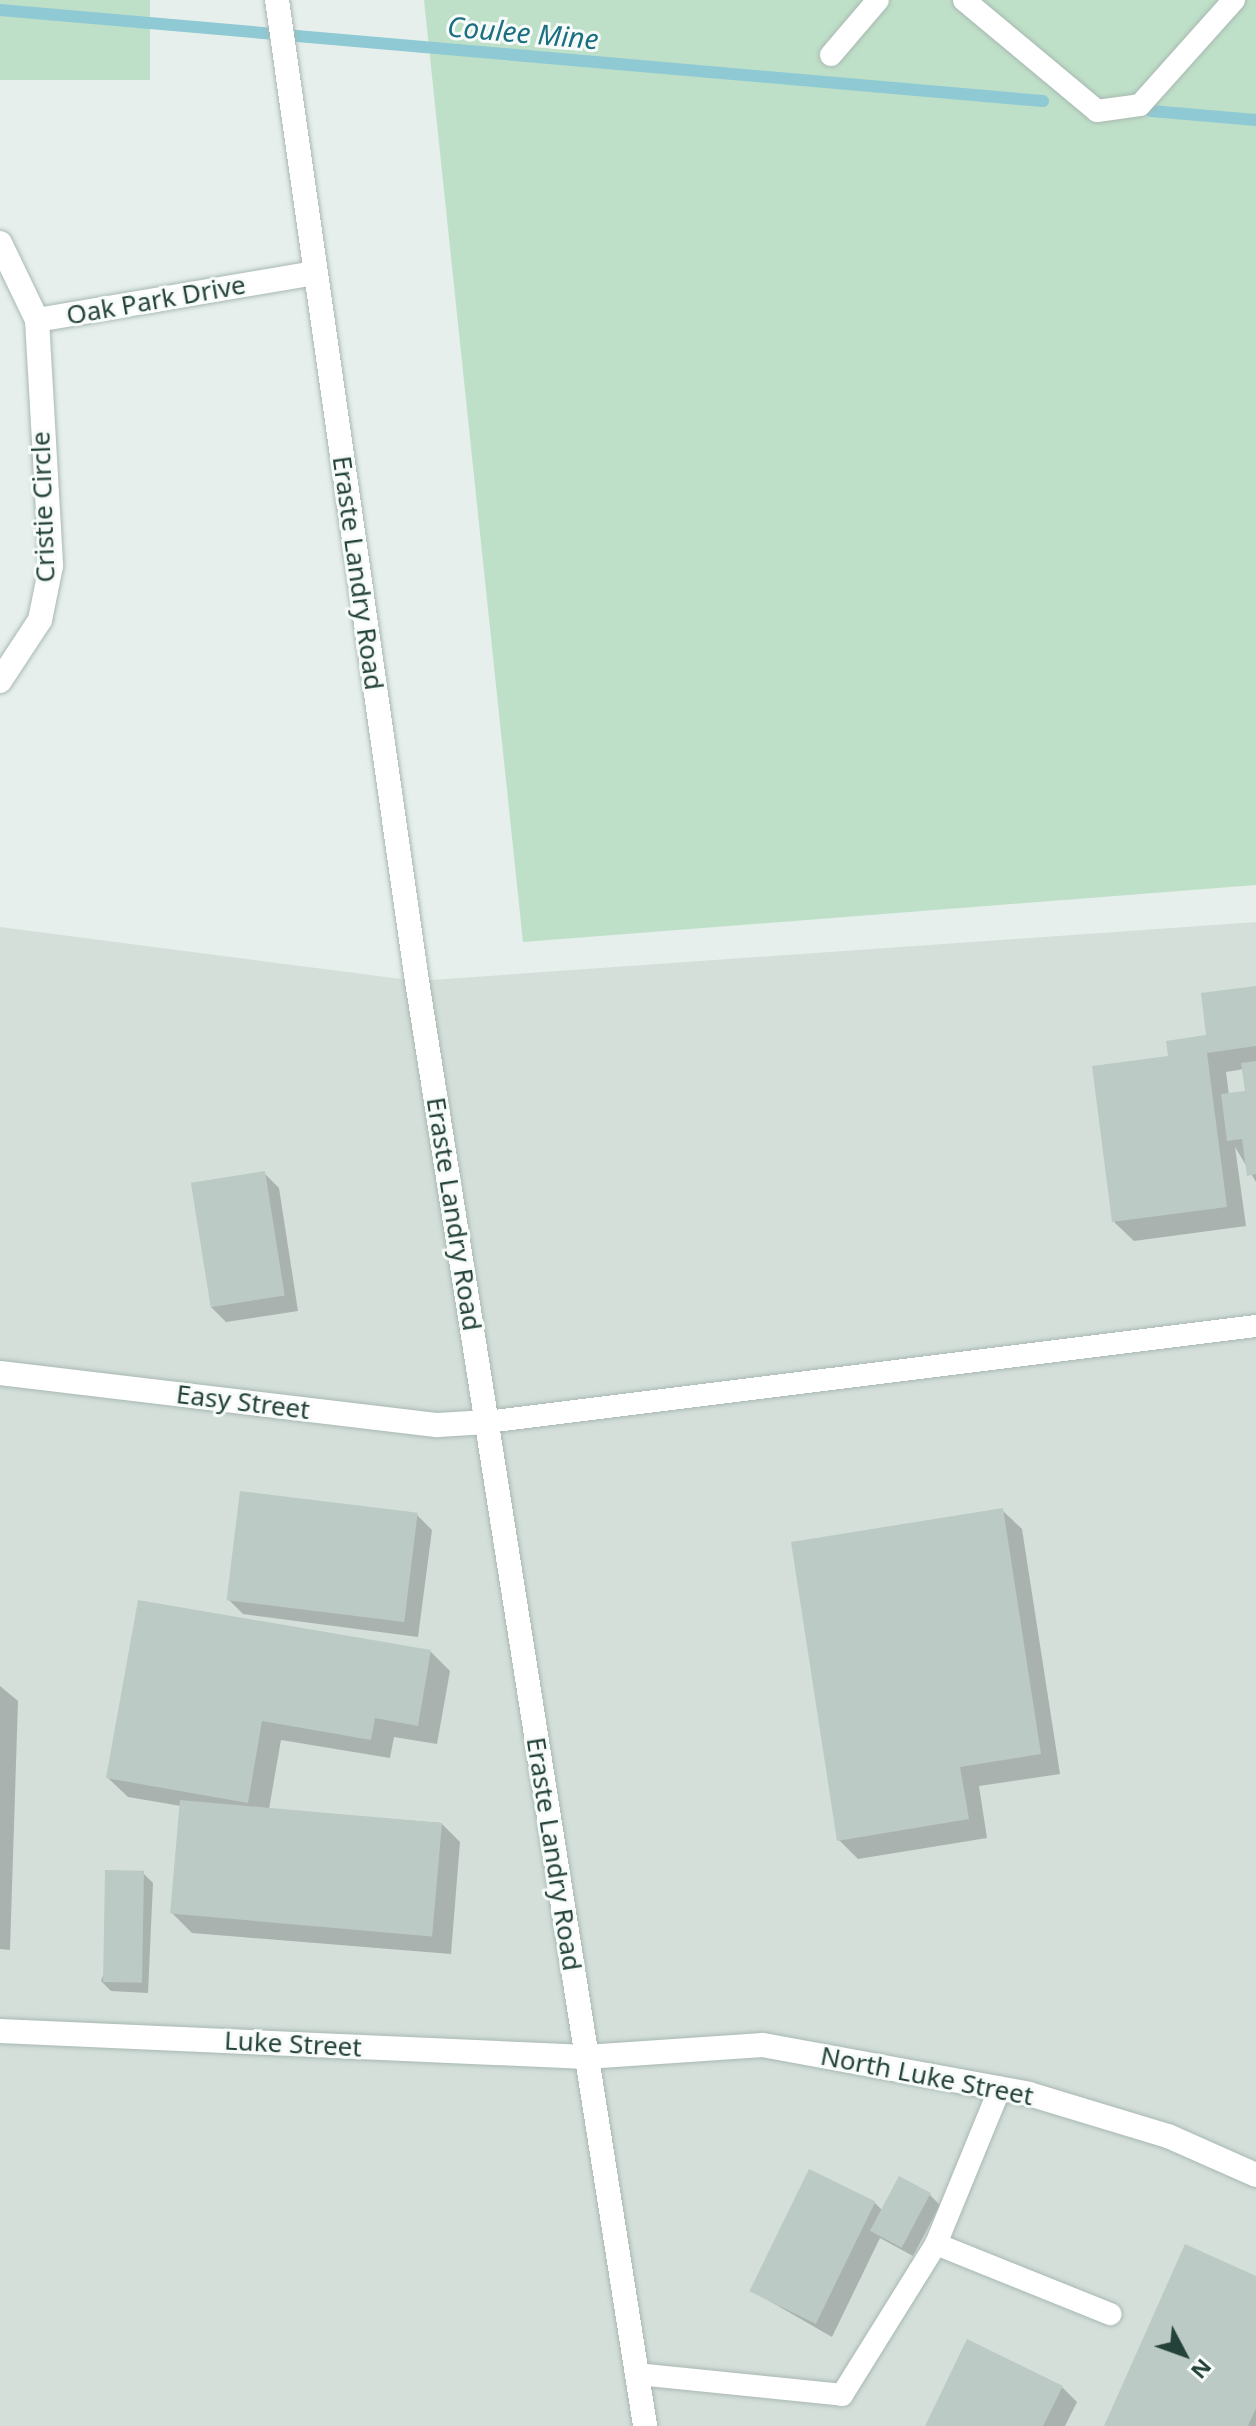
<!DOCTYPE html>
<html>
<head>
<meta charset="utf-8">
<style>
  body { margin:0 }
  #map { position:relative; width:1256px; height:2426px; overflow:hidden; background:#e6efeb; font-family:"Noto Sans",sans-serif }
  div>[style] { position:absolute }
  [style*='--x'] { left:calc(var(--x)*1px); top:calc(var(--y)*1px); width:calc(var(--w)*1px); rotate:calc(var(--a)*1deg) }
  .built>* { inset:0; background:#d4dfda }
  .green>* { inset:0; background:#bfe0c8; transform-origin:0 0 }
  .shadow>* { inset:0; background:#0003 }
  .stream>* { height:12px; margin:-6px; padding:0 6px; transform-origin:6px; border-radius:6px; background:#8ec9d4 }
  .building>* { inset:0; background:#bbcac4; transform-origin:0 0 }
  .roads { filter:drop-shadow(0 0 2px #a8b8b2) drop-shadow(0 0 2px #a8b8b2) }
  .lane>* { height:22px; margin:-11px; padding:0 11px; transform-origin:11px; border-radius:11px; background:#fff }
  .street>* { height:24px; margin:-12px; padding:0 12px; transform-origin:12px; border-radius:12px; background:#fff }
  .secondary>* { height:24px; margin:-12px; padding:0 12px; transform-origin:12px; border-radius:12px; background:#fff }
  span { translate:-50% -50%; white-space:nowrap; text-align:center; line-height:1.15; -webkit-text-stroke:6px #f7fbf9; paint-order:stroke }
  .street-label { font-size:26px; color:#24423a }
  .water-label { font-size:28px; color:#1c6f80; font-style:italic }
  .north { position:absolute; left:1144px; top:2314px; width:80px; height:80px; -webkit-text-stroke:6px #f7fbf9; paint-order:stroke; rotate:131deg; font-size:22px; font-weight:700; line-height:32px; text-align:center; color:#24423a }
  .north::after { content:''; display:block; margin:auto; width:28px; height:36px; background:#24423a; clip-path:polygon(50% 0,100% 100%,50% 72%,0 100%) }
</style>
</head>
<body>
<div id="map">
  <div class="built">
    <div style="clip-path:polygon(1256px 922px,1256px 2426px,0 2426px,0 927px,417px 981px)"></div>
  </div>
  <div class="green">
    <div style="left:0;top:0;width:150px;height:80px"></div>
    <div style="clip-path:polygon(424px 0,1256px 0,1256px 885px,523px 942px)"></div>
  </div>
  <div class="shadow">
    <div style="clip-path:polygon(evenodd,1256px 988px,1256px 1182px,1235px 1147px,1246px 1226px,1134px 1241px,1114px 1222px,1170px 1058px,1208px 1037px,1256px 988px,1244px 1069px,1247px 1092px,1229px 1095px,1226px 1072px,1244px 1069px)"></div>
    <div style="clip-path:polygon(264px 1173px,279px 1188px,298px 1311px,226px 1322px,211px 1307px)"></div>
    <div style="clip-path:polygon(1002px 1510px,1022px 1529px,1060px 1774px,979px 1786px,987px 1838px,858px 1859px,839px 1840px)"></div>
    <div style="clip-path:polygon(417px 1515px,432px 1530px,418px 1637px,243px 1614px,228px 1599px)"></div>
    <div style="clip-path:polygon(430px 1651px,450px 1671px,437px 1744px,394px 1737px,390px 1758px,281px 1740px,269px 1809px,441px 1823px,460px 1842px,451px 1954px,192px 1933px,172px 1913px,181px 1806px,128px 1797px,108px 1778px)"></div>
    <div style="clip-path:polygon(0 1686px,18px 1701px,10px 1950px,0 1949px)"></div>
    <div style="clip-path:polygon(143px 1873px,153px 1883px,148px 1993px,111px 1991px,101px 1981px)"></div>
    <div style="clip-path:polygon(930px 2195px,940px 2205px,913px 2256px,880px 2238px,832px 2337px,752px 2291px,875px 2203px,883px 2211px)"></div>
    <div style="clip-path:polygon(1256px 2278px,1256px 2426px,1106px 2426px)"></div>
    <div style="clip-path:polygon(1062px 2387px,1077px 2402px,1065px 2426px,927px 2426px)"></div>
  </div>
  <div class="stream">
    <div style="--x:0;--y:10;--w:1047;--a:4.99"></div>
    <div style="--x:1151;--y:111;--w:105;--a:4.9"></div>
  </div>
  <div class="building">
    <div style="clip-path:polygon(1256px 986px,1256px 1046px,1207px 1053px,1227px 1207px,1112px 1222px,1092px 1066px,1168px 1056px,1166px 1041px,1206px 1035px,1201px 993px)"></div>
    <div style="clip-path:polygon(1256px 1061px,1256px 1174px,1247px 1176px,1242px 1139px,1227px 1141px,1221px 1094px,1245px 1091px,1241px 1063px)"></div>
    <div style="left:265px;top:1171px;width:126px;height:75px;rotate:81deg"></div>
    <div style="left:240px;top:1491px;width:179px;height:110px;rotate:7deg"></div>
    <div style="clip-path:polygon(1003px 1508px,1041px 1754px,960px 1767px,969px 1819px,837px 1841px,791px 1542px)"></div>
    <div style="clip-path:polygon(138px 1600px,431px 1650px,418px 1726px,375px 1718px,371px 1740px,262px 1721px,248px 1803px,106px 1778px)"></div>
    <div style="left:180px;top:1800px;width:263px;height:114px;rotate:5deg"></div>
    <div style="left:105px;top:1870px;width:39px;height:112px;rotate:1deg"></div>
    <div style="left:809px;top:2169px;width:74px;height:136px;rotate:26deg"></div>
    <div style="left:899px;top:2176px;width:36px;height:62px;rotate:28deg"></div>
    <div style="clip-path:polygon(1185px 2244px,1256px 2276px,1256px 2408px,1248px 2426px,1104px 2426px)"></div>
    <div style="clip-path:polygon(967px 2339px,1063px 2386px,1043px 2426px,925px 2426px)"></div>
  </div>
  <div class="roads">
    <div class="lane">
      <div style="--x:964;--y:0;--w:173;--a:39.8"></div>
      <div style="--x:1097;--y:111;--w:43;--a:-7.9"></div>
      <div style="--x:1140;--y:105;--w:141;--a:-48.2"></div>
      <div style="--x:831;--y:55;--w:72;--a:-49.5"></div>
      <div style="--x:487;--y:1422;--w:775;--a:-7.12"></div>
      <div style="--x:936;--y:2244;--w:188;--a:21.9"></div>
      <div style="--x:637;--y:2374;--w:206;--a:5.8"></div>
      <div style="--x:842;--y:2395;--w:178;--a:-58.1"></div>
      <div style="--x:936;--y:2244;--w:169;--a:-67.7"></div>
    </div>
    <div class="street">
      <div style="--x:0;--y:243;--w:85;--a:64.3"></div>
      <div style="--x:37;--y:320;--w:246;--a:86.7"></div>
      <div style="--x:51;--y:566;--w:55;--a:101.5"></div>
      <div style="--x:40;--y:620;--w:73;--a:123.3"></div>
      <div style="--x:37;--y:320;--w:281;--a:-9.6"></div>
      <div style="--x:0;--y:1373;--w:441;--a:6.8"></div>
      <div style="--x:438;--y:1425;--w:49;--a:-3.5"></div>
      <div style="--x:0;--y:2031;--w:587;--a:2.54"></div>
      <div style="--x:586;--y:2057;--w:177;--a:-3.9"></div>
      <div style="--x:763;--y:2045;--w:270;--a:10.4"></div>
      <div style="--x:1029;--y:2094;--w:145;--a:16.8"></div>
      <div style="--x:1168;--y:2136;--w:96;--a:23.9"></div>
    </div>
    <div class="secondary">
      <div style="--x:277;--y:0;--w:991;--a:81.88"></div>
      <div style="--x:417;--y:981;--w:1463;--a:81.03"></div>
    </div>
  </div>
  <div class="street-label">
    <span style="left:156px;top:300px;rotate:-10deg">Oak Park Drive</span>
    <span style="left:43px;top:507px;rotate:-92deg">Cristie Circle</span>
    <span style="left:358px;top:573px;rotate:82deg">Eraste Landry Road</span>
    <span style="left:454px;top:1214px;rotate:81deg">Eraste Landry Road</span>
    <span style="left:243px;top:1402px;rotate:7deg">Easy Street</span>
    <span style="left:554px;top:1854px;rotate:81deg">Eraste Landry Road</span>
    <span style="left:293px;top:2044px;rotate:3deg">Luke Street</span>
    <span style="left:927px;top:2076px;rotate:11deg">North Luke Street</span>
  </div>
  <div class="water-label">
    <span style="left:523px;top:32px;rotate:5deg">Coulee Mine</span>
  </div>
  <div class="north">N</div>
</div>
</body>
</html>
